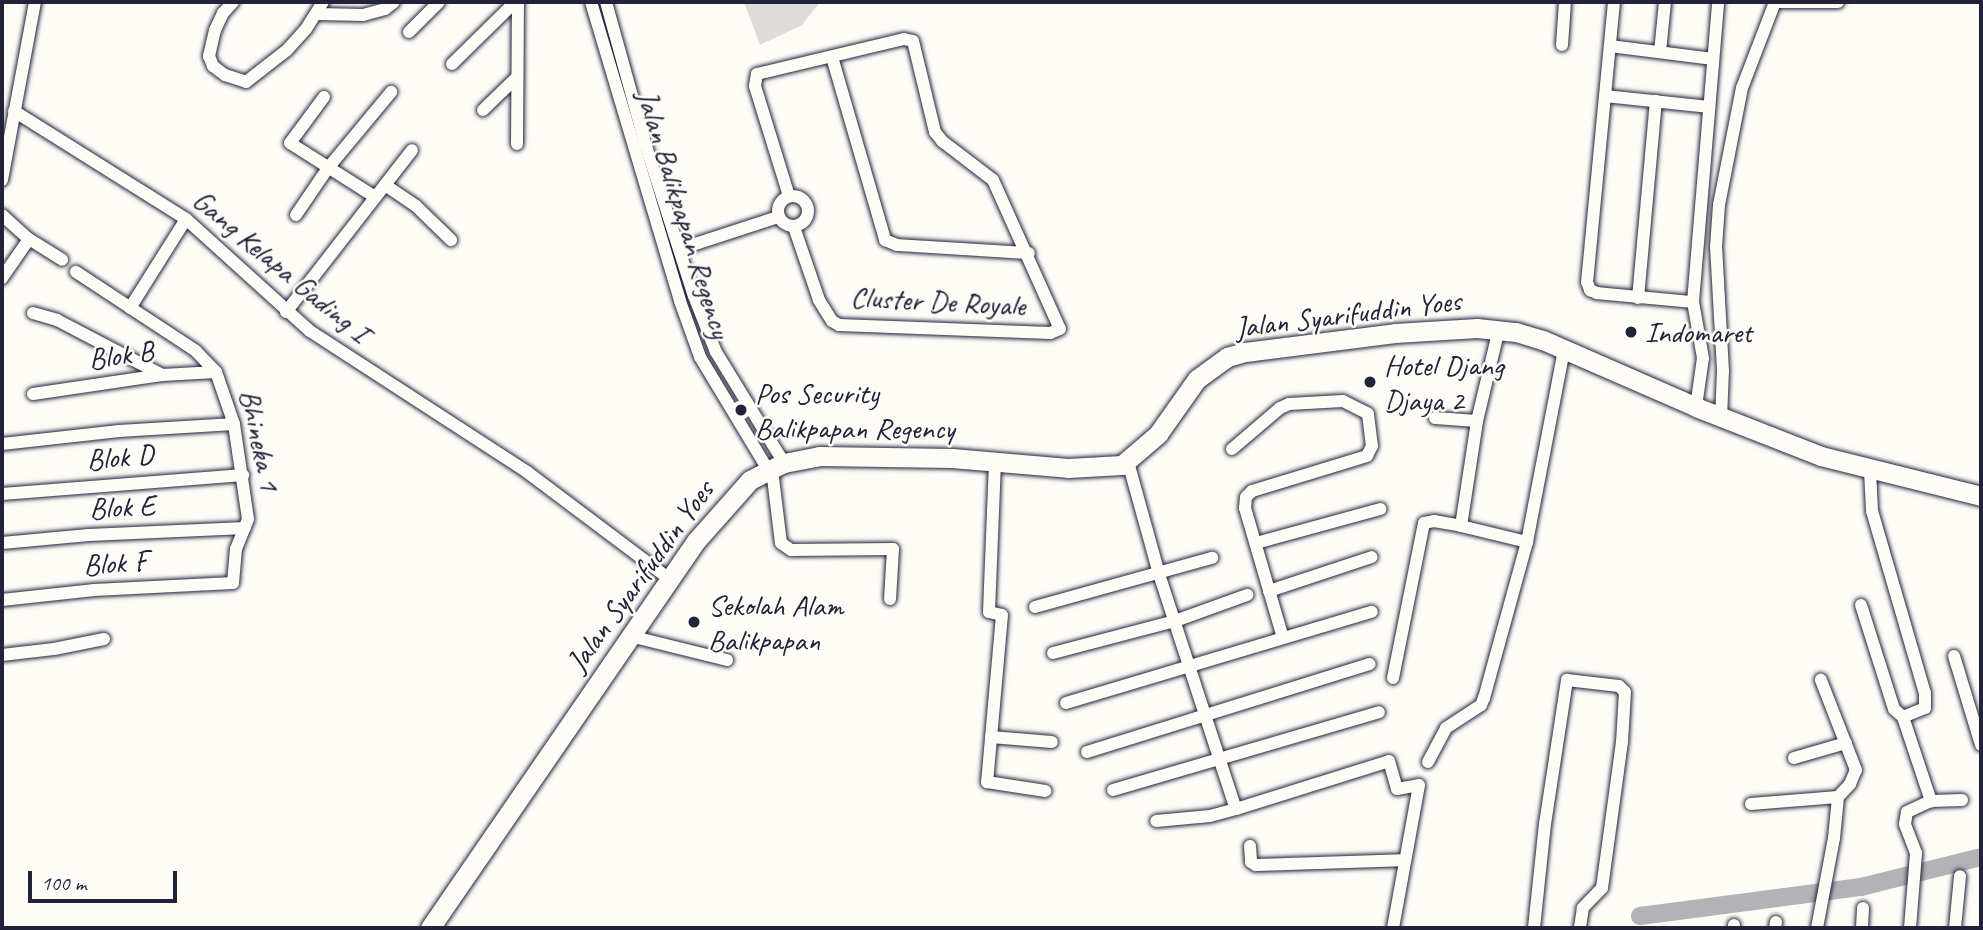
<!DOCTYPE html>
<html>
<head>
<meta charset="utf-8">
<style>
  body { margin:0 }
  #map { position:relative; width:1983px; height:930px; overflow:hidden; background:#fdfcf7; font-family:Caveat,sans-serif }
  div>[style] { position:absolute }
  [style*='--x'] { left:calc(var(--x)*1px); top:calc(var(--y)*1px); width:calc(var(--w)*1px); rotate:calc(var(--a)*1deg) }
  .green>* { inset:0; background:#dddcdb }
  .river>* { height:18px; margin:-9px; padding:0 9px; transform-origin:9px; border-radius:9px; background:#b2b2b7 }
  .roads { filter:drop-shadow(0 0 2px #22223b) drop-shadow(0 0 2px #22223b) }
  .minor>* { height:12px; margin:-6px; padding:0 6px; transform-origin:6px; border-radius:6px; background:#fdfcf7 }
  .minor>.ring { margin:-6px; padding:0; box-sizing:content-box; background:none; border:12px solid #fdfcf7; border-radius:50% }
  .highway>* { height:19px; margin:-9.5px; padding:0 9.5px; transform-origin:9.5px; border-radius:9.5px; background:#fdfcf7 }
  .dots>* { width:19px; height:19px; translate:-50% -50%; box-sizing:border-box; border:4px solid #fdfcf7; border-radius:50% }
  span { translate:-50% -50%; white-space:nowrap; text-align:center; line-height:1.15; -webkit-text-stroke:5px #fdfcf7; paint-order:stroke }
  .street-label { font-size:30px; color:#22223b }
  .poi-label { font-size:30px; color:#22223b }
  .left { translate:0 -50%; text-align:left }
  .frame { position:absolute; inset:0; border:4px solid #22223b; pointer-events:none }
  .scale { position:absolute; left:28px; top:871px; width:149px; height:32px; box-sizing:border-box; border:4px solid #22223b; border-top:0; padding-left:9px; font-size:21px; line-height:24px; white-space:nowrap; color:#22223b; -webkit-text-stroke:5px #fdfcf7; paint-order:stroke }
</style>
</head>
<body>
<div id="map">
  <div class="green">
    <div style="clip-path:polygon(744px 2px,820px 2px,802px 25px,760px 45px)"></div>
  </div>
  <div class="river">
    <div style="--x:1640;--y:916;--w:223;--a:-7.5"></div>
    <div style="--x:1861;--y:887;--w:124;--a:-14"></div>
  </div>
  <div class="roads">
    <div class="minor">
      <div style="--x:233;--y:2;--w:15;--a:132"></div>
      <div style="--x:223;--y:13;--w:19;--a:115"></div>
      <div style="--x:215;--y:30;--w:27;--a:103"></div>
      <div style="--x:209;--y:56;--w:11;--a:68"></div>
      <div style="--x:213;--y:66;--w:15;--a:37"></div>
      <div style="--x:225;--y:75;--w:22;--a:18"></div>
      <div style="--x:246;--y:82;--w:52;--a:-38"></div>
      <div style="--x:287;--y:50;--w:28;--a:-48"></div>
      <div style="--x:306;--y:29;--w:32;--a:-58"></div>
      <div style="--x:591;--y:2;--w:312;--a:73.4"></div>
      <div style="--x:680;--y:301;--w:59;--a:70.3"></div>
      <div style="--x:700;--y:357;--w:141;--a:58.9"></div>
      <div style="--x:773;--y:478;--w:65;--a:83"></div>
      <div style="--x:781;--y:543;--w:12;--a:35"></div>
      <div style="--x:791;--y:550;--w:102;--a:-0.6"></div>
      <div style="--x:893;--y:549;--w:50;--a:93.4"></div>
      <div style="--x:606;--y:2;--w:149;--a:74.5"></div>
      <div style="--x:646;--y:146;--w:157;--a:72.3"></div>
      <div style="--x:694;--y:296;--w:60;--a:68.6"></div>
      <div style="--x:716;--y:352;--w:130;--a:58.5"></div>
      <div style="--x:1614;--y:2;--w:281;--a:95.5"></div>
      <div style="--x:1587;--y:282;--w:9;--a:69"></div>
      <div style="--x:1590;--y:290;--w:8;--a:23"></div>
      <div style="--x:1597;--y:293;--w:96;--a:5.4"></div>
      <div style="--x:1780;--y:2;--w:58;--a:0"></div>
      <div style="--x:318;--y:14;--w:45;--a:1.3"></div>
      <div style="--x:363;--y:15;--w:23;--a:-15"></div>
      <div style="--x:385;--y:9;--w:11;--a:-38"></div>
      <div style="--x:409;--y:32;--w:42;--a:-45"></div>
      <div style="--x:1562;--y:45;--w:43;--a:-86"></div>
      <div style="--x:1610;--y:46;--w:104;--a:7.2"></div>
      <div style="--x:1660;--y:52;--w:50;--a:-84.3"></div>
      <div style="--x:832;--y:57;--w:191;--a:73.8"></div>
      <div style="--x:885;--y:240;--w:13;--a:23"></div>
      <div style="--x:897;--y:245;--w:132;--a:3.5"></div>
      <div style="--x:452;--y:64;--w:88;--a:-44.5"></div>
      <div style="--x:1605;--y:96;--w:105;--a:6"></div>
      <div style="--x:324;--y:97;--w:57;--a:126.5"></div>
      <div style="--x:290;--y:143;--w:101;--a:32.4"></div>
      <div style="--x:483;--y:110;--w:46;--a:-44.1"></div>
      <div style="--x:14;--y:111;--w:203;--a:32.1"></div>
      <div style="--x:186;--y:219;--w:167;--a:42.1"></div>
      <div style="--x:310;--y:331;--w:259;--a:33"></div>
      <div style="--x:527;--y:472;--w:180;--a:36.9"></div>
      <div style="--x:517;--y:144;--w:142;--a:-89.6"></div>
      <div style="--x:2;--y:180;--w:181;--a:-79.5"></div>
      <div style="--x:385;--y:185;--w:37;--a:34"></div>
      <div style="--x:416;--y:206;--w:49;--a:44.2"></div>
      <div class="ring" style="left:778px;top:196px;width:18px;height:18px"></div>
      <div style="--x:789;--y:196;--w:115;--a:-107.2"></div>
      <div style="--x:755;--y:86;--w:12;--a:-81"></div>
      <div style="--x:757;--y:74;--w:151;--a:-13.4"></div>
      <div style="--x:904;--y:39;--w:9;--a:13"></div>
      <div style="--x:913;--y:41;--w:94;--a:76.4"></div>
      <div style="--x:935;--y:132;--w:11;--a:52"></div>
      <div style="--x:942;--y:141;--w:64;--a:37.4"></div>
      <div style="--x:993;--y:180;--w:163;--a:65.8"></div>
      <div style="--x:1060;--y:329;--w:11;--a:158"></div>
      <div style="--x:1050;--y:333;--w:211;--a:-177.8"></div>
      <div style="--x:839;--y:325;--w:8;--a:-150"></div>
      <div style="--x:832;--y:321;--w:25;--a:-122"></div>
      <div style="--x:819;--y:300;--w:77;--a:-108.9"></div>
      <div style="--x:2;--y:215;--w:36;--a:42"></div>
      <div style="--x:29;--y:239;--w:39;--a:32"></div>
      <div style="--x:296;--y:215;--w:57;--a:-55.8"></div>
      <div style="--x:328;--y:168;--w:99;--a:-50.3"></div>
      <div style="--x:680;--y:249;--w:103;--a:-18.1"></div>
      <div style="--x:2;--y:278;--w:47;--a:-55.3"></div>
      <div style="--x:1638;--y:298;--w:198;--a:-84.8"></div>
      <div style="--x:130;--y:308;--w:105;--a:-57.8"></div>
      <div style="--x:286;--y:312;--w:205;--a:-52.1"></div>
      <div style="--x:33;--y:313;--w:25;--a:16"></div>
      <div style="--x:57;--y:320;--w:119;--a:27.6"></div>
      <div style="--x:33;--y:394;--w:130;--a:-8.4"></div>
      <div style="--x:162;--y:375;--w:54;--a:-3.2"></div>
      <div style="--x:1696;--y:407;--w:49;--a:-81.9"></div>
      <div style="--x:1703;--y:358;--w:57;--a:-100.1"></div>
      <div style="--x:1693;--y:302;--w:301;--a:-85.2"></div>
      <div style="--x:1435;--y:418;--w:42;--a:4.1"></div>
      <div style="--x:1721;--y:418;--w:47;--a:-87.6"></div>
      <div style="--x:1723;--y:371;--w:124;--a:-93.2"></div>
      <div style="--x:1716;--y:247;--w:42;--a:-85.9"></div>
      <div style="--x:1719;--y:205;--w:119;--a:-78.9"></div>
      <div style="--x:1742;--y:88;--w:92;--a:-69"></div>
      <div style="--x:2;--y:444;--w:118;--a:-6.3"></div>
      <div style="--x:119;--y:431;--w:115;--a:-3.5"></div>
      <div style="--x:1232;--y:449;--w:63;--a:-40.5"></div>
      <div style="--x:1280;--y:408;--w:10;--a:-24"></div>
      <div style="--x:1289;--y:404;--w:54;--a:-3.2"></div>
      <div style="--x:1343;--y:401;--w:28;--a:27"></div>
      <div style="--x:1368;--y:414;--w:32;--a:83"></div>
      <div style="--x:1372;--y:446;--w:11;--a:117"></div>
      <div style="--x:1367;--y:456;--w:120;--a:163.1"></div>
      <div style="--x:1252;--y:491;--w:8;--a:135"></div>
      <div style="--x:1246;--y:497;--w:11;--a:95"></div>
      <div style="--x:1245;--y:508;--w:135;--a:73.7"></div>
      <div style="--x:995;--y:462;--w:150;--a:92.3"></div>
      <div style="--x:989;--y:612;--w:13;--a:13"></div>
      <div style="--x:1002;--y:615;--w:168;--a:95.1"></div>
      <div style="--x:987;--y:782;--w:59;--a:8.8"></div>
      <div style="--x:1128;--y:462;--w:116;--a:74.5"></div>
      <div style="--x:1159;--y:574;--w:247;--a:71.9"></div>
      <div style="--x:1236;--y:809;--w:27;--a:165"></div>
      <div style="--x:1210;--y:816;--w:54;--a:174.7"></div>
      <div style="--x:1870;--y:470;--w:41;--a:87.2"></div>
      <div style="--x:1872;--y:511;--w:190;--a:73.8"></div>
      <div style="--x:1925;--y:693;--w:15;--a:90"></div>
      <div style="--x:1925;--y:708;--w:24;--a:158"></div>
      <div style="--x:1903;--y:717;--w:89;--a:71.6"></div>
      <div style="--x:2;--y:494;--w:242;--a:-4.5"></div>
      <div style="--x:1461;--y:526;--w:106;--a:-81.3"></div>
      <div style="--x:1477;--y:421;--w:95;--a:-76.6"></div>
      <div style="--x:2;--y:543;--w:87;--a:-5.3"></div>
      <div style="--x:89;--y:535;--w:156;--a:-2.6"></div>
      <div style="--x:1256;--y:543;--w:129;--a:-15.3"></div>
      <div style="--x:1269;--y:591;--w:108;--a:-18.3"></div>
      <div style="--x:2;--y:600;--w:93;--a:-6.2"></div>
      <div style="--x:94;--y:590;--w:139;--a:-2.9"></div>
      <div style="--x:233;--y:583;--w:34;--a:-85"></div>
      <div style="--x:236;--y:549;--w:32;--a:-68"></div>
      <div style="--x:248;--y:519;--w:96;--a:-98.4"></div>
      <div style="--x:234;--y:424;--w:55;--a:-109.1"></div>
      <div style="--x:216;--y:372;--w:29;--a:-134"></div>
      <div style="--x:196;--y:351;--w:144;--a:-146.6"></div>
      <div style="--x:1861;--y:605;--w:109;--a:72.4"></div>
      <div style="--x:1894;--y:709;--w:12;--a:42"></div>
      <div style="--x:1035;--y:607;--w:184;--a:-15.5"></div>
      <div style="--x:630;--y:636;--w:100;--a:13.9"></div>
      <div style="--x:1053;--y:653;--w:126;--a:-14.7"></div>
      <div style="--x:1175;--y:621;--w:77;--a:-19.9"></div>
      <div style="--x:2;--y:655;--w:52;--a:-6.6"></div>
      <div style="--x:54;--y:649;--w:51;--a:-11.3"></div>
      <div style="--x:1954;--y:656;--w:93;--a:73.1"></div>
      <div style="--x:1393;--y:678;--w:158;--a:-78.7"></div>
      <div style="--x:1424;--y:523;--w:10;--a:-11"></div>
      <div style="--x:1434;--y:521;--w:27;--a:10"></div>
      <div style="--x:1461;--y:526;--w:68;--a:13.6"></div>
      <div style="--x:1066;--y:703;--w:319;--a:-16.6"></div>
      <div style="--x:991;--y:737;--w:61;--a:4.7"></div>
      <div style="--x:1087;--y:752;--w:296;--a:-17.3"></div>
      <div style="--x:1794;--y:758;--w:54;--a:-16.1"></div>
      <div style="--x:1428;--y:762;--w:38;--a:-62"></div>
      <div style="--x:1446;--y:728;--w:42;--a:-33.3"></div>
      <div style="--x:1481;--y:705;--w:8;--a:-67"></div>
      <div style="--x:1484;--y:698;--w:162;--a:-74.6"></div>
      <div style="--x:1527;--y:542;--w:197;--a:-79.1"></div>
      <div style="--x:1113;--y:790;--w:277;--a:-16.3"></div>
      <div style="--x:1751;--y:804;--w:87;--a:-4.6"></div>
      <div style="--x:1236;--y:809;--w:160;--a:-17.4"></div>
      <div style="--x:1389;--y:761;--w:29;--a:74"></div>
      <div style="--x:1397;--y:789;--w:22;--a:-10"></div>
      <div style="--x:1419;--y:785;--w:145;--a:100.3"></div>
      <div style="--x:1250;--y:846;--w:16;--a:86"></div>
      <div style="--x:1251;--y:862;--w:6;--a:31"></div>
      <div style="--x:1256;--y:865;--w:147;--a:-1.9"></div>
      <div style="--x:1534;--y:928;--w:105;--a:-84"></div>
      <div style="--x:1545;--y:824;--w:146;--a:-81.3"></div>
      <div style="--x:1567;--y:680;--w:52;--a:6.6"></div>
      <div style="--x:1619;--y:686;--w:8;--a:45"></div>
      <div style="--x:1625;--y:692;--w:50;--a:93.4"></div>
      <div style="--x:1622;--y:742;--w:147;--a:97.8"></div>
      <div style="--x:1602;--y:888;--w:28;--a:134"></div>
      <div style="--x:1583;--y:908;--w:20;--a:99"></div>
      <div style="--x:1734;--y:928;--w:3;--a:-90"></div>
      <div style="--x:1775;--y:928;--w:6;--a:-81"></div>
      <div style="--x:1817;--y:928;--w:92;--a:-79.3"></div>
      <div style="--x:1834;--y:838;--w:41;--a:-84.4"></div>
      <div style="--x:1838;--y:797;--w:18;--a:-47"></div>
      <div style="--x:1850;--y:784;--w:15;--a:-67"></div>
      <div style="--x:1856;--y:770;--w:97;--a:-111.3"></div>
      <div style="--x:1862;--y:928;--w:20;--a:-87"></div>
      <div style="--x:1910;--y:928;--w:75;--a:-85.4"></div>
      <div style="--x:1916;--y:853;--w:31;--a:-111"></div>
      <div style="--x:1905;--y:824;--w:12;--a:-81"></div>
      <div style="--x:1907;--y:812;--w:26;--a:-25"></div>
      <div style="--x:1931;--y:801;--w:31;--a:-2"></div>
      <div style="--x:1955;--y:928;--w:52;--a:-84.5"></div>
    </div>
    <div class="highway">
      <div style="--x:430;--y:928;--w:470;--a:-55.5"></div>
      <div style="--x:696;--y:541;--w:81;--a:-48.5"></div>
      <div style="--x:750;--y:480;--w:38;--a:-27"></div>
      <div style="--x:784;--y:463;--w:36;--a:-11"></div>
      <div style="--x:819;--y:456;--w:133;--a:0.9"></div>
      <div style="--x:952;--y:458;--w:116;--a:4.9"></div>
      <div style="--x:1068;--y:468;--w:54;--a:-3.2"></div>
      <div style="--x:1122;--y:465;--w:48;--a:-40.7"></div>
      <div style="--x:1158;--y:434;--w:67;--a:-54.7"></div>
      <div style="--x:1197;--y:379;--w:37;--a:-36"></div>
      <div style="--x:1227;--y:357;--w:19;--a:-16"></div>
      <div style="--x:1245;--y:352;--w:151;--a:-7.2"></div>
      <div style="--x:1395;--y:333;--w:82;--a:-3.5"></div>
      <div style="--x:1477;--y:328;--w:39;--a:6"></div>
      <div style="--x:1516;--y:332;--w:28;--a:17"></div>
      <div style="--x:1543;--y:340;--w:167;--a:23.6"></div>
      <div style="--x:1696;--y:407;--w:134;--a:21.4"></div>
      <div style="--x:1821;--y:456;--w:165;--a:14"></div>
    </div>
  </div>
  <div class="dots">
    <div style="left:1631px;top:332px;background:#22223b"></div>
    <div style="left:1370px;top:382px;background:#22223b"></div>
    <div style="left:741px;top:410px;background:#22223b"></div>
    <div style="left:694px;top:622px;background:#22223b"></div>
  </div>
  <div class="street-label">
    <span style="left:684px;top:214px;rotate:73deg">Jalan Balikpapan Regency</span>
    <span style="left:281px;top:266px;rotate:40deg">Gang Kelapa Gading I</span>
    <span style="left:938px;top:301px;rotate:3deg">Cluster De Royale</span>
    <span style="left:1348px;top:314px;rotate:-7deg">Jalan Syarifuddin Yoes</span>
    <span style="left:121px;top:355px;rotate:-8deg">Blok B</span>
    <span style="left:260px;top:440px;rotate:78deg">Bhineka 1</span>
    <span style="left:120px;top:457px;rotate:-5deg">Blok D</span>
    <span style="left:122px;top:507px;rotate:-3deg">Blok E</span>
    <span style="left:115px;top:563px;rotate:-4deg">Blok F</span>
    <span style="left:640px;top:576px;rotate:-54deg">Jalan Syarifuddin Yoes</span>
  </div>
  <div class="poi-label">
    <span class="left" style="left:1645px;top:332px">Indomaret</span>
    <span class="left" style="left:1384px;top:382px">Hotel Djang<br>Djaya 2</span>
    <span class="left" style="left:755px;top:410px">Pos Security<br>Balikpapan Regency</span>
    <span class="left" style="left:708px;top:622px">Sekolah Alam<br>Balikpapan</span>
  </div>
  <div class="frame"></div>
  <div class="scale">100 m</div>
</div>
</body>
</html>
